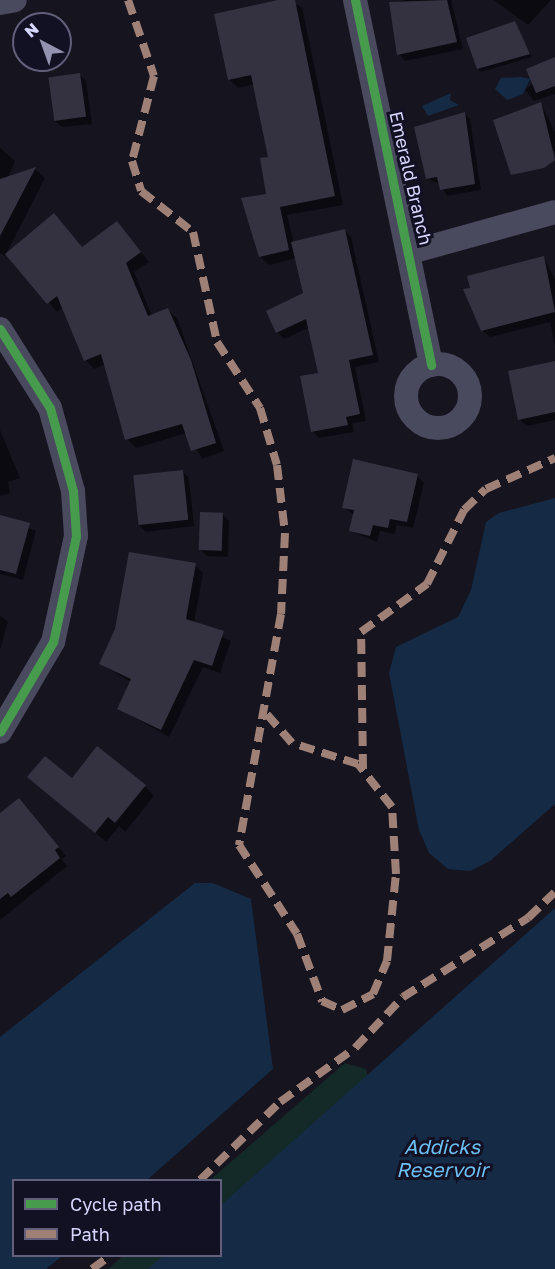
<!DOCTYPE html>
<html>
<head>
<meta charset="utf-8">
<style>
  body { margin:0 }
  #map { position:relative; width:555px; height:1269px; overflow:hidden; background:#16141f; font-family:"Golos Text",sans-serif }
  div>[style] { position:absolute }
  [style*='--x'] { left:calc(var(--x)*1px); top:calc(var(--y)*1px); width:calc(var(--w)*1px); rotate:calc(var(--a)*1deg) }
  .green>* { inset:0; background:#142a29 }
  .water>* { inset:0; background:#142a45 }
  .shadow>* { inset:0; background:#0007 }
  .building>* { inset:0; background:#343241; transform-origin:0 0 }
  .minor>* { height:24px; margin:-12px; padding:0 12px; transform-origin:12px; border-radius:12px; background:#4a4a5f }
  .minor>.ring { margin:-12px; padding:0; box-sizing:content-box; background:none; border:24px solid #4a4a5f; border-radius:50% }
  .quiet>* { height:8px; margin-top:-4px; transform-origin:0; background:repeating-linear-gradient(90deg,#9e8076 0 15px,transparent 0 23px) }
  .cycleway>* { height:9px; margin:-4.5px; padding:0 4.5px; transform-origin:4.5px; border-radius:4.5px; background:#469c4c }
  span { translate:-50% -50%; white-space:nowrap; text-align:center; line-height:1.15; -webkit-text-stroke:6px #121023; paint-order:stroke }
  .street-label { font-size:18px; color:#d7d6fc }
  .water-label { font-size:20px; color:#6cbff3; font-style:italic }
  .legend { position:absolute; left:12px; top:1179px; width:210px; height:78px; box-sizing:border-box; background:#121023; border:2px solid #615f7a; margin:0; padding:8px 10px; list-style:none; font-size:18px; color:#d7d6fc }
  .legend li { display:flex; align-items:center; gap:12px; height:30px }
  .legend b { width:30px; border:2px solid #615f7a }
  .north { position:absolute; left:12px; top:12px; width:60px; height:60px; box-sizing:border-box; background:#121023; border:2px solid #615f7a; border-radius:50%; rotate:319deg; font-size:16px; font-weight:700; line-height:24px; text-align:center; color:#d7d6fc }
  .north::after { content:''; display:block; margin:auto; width:21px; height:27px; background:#9392af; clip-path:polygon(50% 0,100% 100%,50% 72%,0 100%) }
</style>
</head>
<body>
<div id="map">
  <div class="green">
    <div style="clip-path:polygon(345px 1063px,366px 1069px,407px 1269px,108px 1269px,123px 1256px,220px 1256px,220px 1180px,210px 1180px)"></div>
  </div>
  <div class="water">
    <div style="clip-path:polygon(501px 78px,521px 77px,530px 79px,523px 94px,507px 100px,495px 89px)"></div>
    <div style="clip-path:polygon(451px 93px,450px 100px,459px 105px,428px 116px,422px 106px)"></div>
    <div style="clip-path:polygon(555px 498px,555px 804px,490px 861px,470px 871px,448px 869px,429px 853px,419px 830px,389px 673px,396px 647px,458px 617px,471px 590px,486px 522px,499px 513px)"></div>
    <div style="clip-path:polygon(195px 883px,213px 883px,251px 899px,273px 1069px,147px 1180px,14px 1180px,14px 1256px,62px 1256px,46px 1269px,0 1269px,0 1037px)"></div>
    <div style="clip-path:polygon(555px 908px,555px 1269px,148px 1269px,163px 1256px,220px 1256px,221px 1205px)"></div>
  </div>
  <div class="shadow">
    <div style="clip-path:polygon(285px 0,302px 7px,343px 205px,287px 215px,294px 243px,345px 231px,351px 237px,379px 362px,355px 367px,366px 421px,352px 423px,354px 432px,319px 438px,312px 431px,320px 374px,310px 327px,284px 339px,277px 332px,305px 294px,297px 258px,269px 265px,260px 256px,243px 200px,267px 195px,270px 158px,255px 84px,238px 88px,229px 79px)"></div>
    <div style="clip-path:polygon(405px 0,451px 0,463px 49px,405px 61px,399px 54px,391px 4px)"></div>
    <div style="clip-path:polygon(494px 0,551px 0,528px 25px)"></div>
    <div style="clip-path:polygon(514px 22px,532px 57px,481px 72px,478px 69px)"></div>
    <div style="clip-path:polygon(555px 64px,555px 94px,534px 101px,525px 90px)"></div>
    <div style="clip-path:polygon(80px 75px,86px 81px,92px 124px,62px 127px,55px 121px)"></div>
    <div style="clip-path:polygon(541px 104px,555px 132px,555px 151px,514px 163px)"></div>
    <div style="clip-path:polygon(464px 113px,470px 119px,481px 190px,447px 196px,440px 184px,427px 179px)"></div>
    <div style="clip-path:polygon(0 148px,15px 161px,8px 178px,35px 169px,45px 178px,5px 256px,0 253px)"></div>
    <div style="clip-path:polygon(117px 223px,149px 262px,134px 272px,152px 316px,168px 310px,177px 318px,224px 451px,202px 459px,187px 433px,136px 448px,127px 439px,106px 364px,94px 369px,86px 360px,63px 307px,57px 312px,8px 254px,83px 248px)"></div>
    <div style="clip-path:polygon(544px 257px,555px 280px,555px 346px,550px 322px,490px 337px,482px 330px)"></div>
    <div style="clip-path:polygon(555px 362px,555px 420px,527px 426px,519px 419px)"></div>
    <div style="clip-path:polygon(0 430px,20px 478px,8px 482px,10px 493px,0 496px)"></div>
    <div style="clip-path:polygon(182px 471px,189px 478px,194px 526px,146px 532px,139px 525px)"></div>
    <div style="clip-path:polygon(417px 476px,424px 483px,413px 528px,397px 525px,395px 534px,380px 531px,377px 542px,350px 531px,354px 515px,344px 507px)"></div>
    <div style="clip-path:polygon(222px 514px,229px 521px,228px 557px,207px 556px,200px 550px)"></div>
    <div style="clip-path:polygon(0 517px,36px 531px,23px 580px,0 574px)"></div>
    <div style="clip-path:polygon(195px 565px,203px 573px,194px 623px,231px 641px,220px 673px,203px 667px,169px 737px,119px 709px,131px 682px,100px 664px,116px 630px)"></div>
    <div style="clip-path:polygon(0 615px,8px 622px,0 650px)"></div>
    <div style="clip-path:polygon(29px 777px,145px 786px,154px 796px,125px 832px,119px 826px,106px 842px)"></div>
    <div style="clip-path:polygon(19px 800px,66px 856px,61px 859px,67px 866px,0 920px,0 815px)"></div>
  </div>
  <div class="building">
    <div style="clip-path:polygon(278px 0,295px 0,335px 196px,280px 207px,289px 250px,259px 257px,241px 198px,266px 194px,260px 158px,268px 157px,251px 75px,228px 80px,214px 14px)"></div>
    <div style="clip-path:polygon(447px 0,457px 42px,397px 55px,389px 2px)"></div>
    <div style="clip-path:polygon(515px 21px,530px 54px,477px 69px,466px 38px)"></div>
    <div style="clip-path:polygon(555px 57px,555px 86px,536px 93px,526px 69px)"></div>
    <div style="left:80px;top:73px;width:44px;height:32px;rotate:82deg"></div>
    <div style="clip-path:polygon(541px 102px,555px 160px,544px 168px,511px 175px,493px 120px)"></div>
    <div style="clip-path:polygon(465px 112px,475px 184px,440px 190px,437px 177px,426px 179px,414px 127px)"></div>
    <div style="clip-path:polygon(36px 167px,0 236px,0 179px)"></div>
    <div style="clip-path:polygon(54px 213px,82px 247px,117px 221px,141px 252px,126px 263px,148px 316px,168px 308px,191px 360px,216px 443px,191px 451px,182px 424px,125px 440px,101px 354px,84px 361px,57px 296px,47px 304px,5px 254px)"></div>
    <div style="clip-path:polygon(345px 229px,373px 355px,349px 360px,360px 414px,346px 417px,348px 425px,311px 432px,300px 376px,318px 373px,306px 319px,276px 333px,266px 311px,303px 293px,291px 242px)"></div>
    <div style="clip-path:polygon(544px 256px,555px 312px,481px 331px,463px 289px,470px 288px,467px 276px)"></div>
    <div style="clip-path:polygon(555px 361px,555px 412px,518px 420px,508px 371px)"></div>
    <div style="clip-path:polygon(353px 459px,418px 474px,407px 522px,390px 519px,388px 528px,373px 525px,370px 536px,349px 531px,354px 510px,342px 508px)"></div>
    <div style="left:183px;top:470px;width:50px;height:50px;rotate:84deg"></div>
    <div style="left:200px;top:512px;width:23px;height:38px;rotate:2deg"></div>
    <div style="clip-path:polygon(0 515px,30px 523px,16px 574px,0 570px)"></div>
    <div style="clip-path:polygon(129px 552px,196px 563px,186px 619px,224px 631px,212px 666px,194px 660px,161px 730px,117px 709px,131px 679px,99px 664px,115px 629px)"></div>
    <div style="clip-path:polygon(97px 746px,146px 785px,115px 823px,108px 817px,95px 833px,27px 777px,45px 756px,72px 778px)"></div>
    <div style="clip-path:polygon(19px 798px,59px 847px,55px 850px,60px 858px,11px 897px,8px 893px,0 899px,0 813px)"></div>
  </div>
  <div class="minor">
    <div style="--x:355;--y:0;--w:373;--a:78.2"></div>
    <div style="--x:0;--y:3;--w:15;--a:-11"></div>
    <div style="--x:411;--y:252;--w:149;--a:-15.5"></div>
    <div style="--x:0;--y:329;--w:93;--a:57.7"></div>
    <div style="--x:50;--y:408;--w:86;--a:74.5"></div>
    <div style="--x:73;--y:491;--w:45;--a:86.2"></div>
    <div style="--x:76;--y:536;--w:108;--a:102.2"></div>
    <div style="--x:53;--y:642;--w:104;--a:120.5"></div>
    <div class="ring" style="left:406px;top:364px;width:40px;height:40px"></div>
  </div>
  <div class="quiet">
    <div style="--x:128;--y:0;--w:80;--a:71.1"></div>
    <div style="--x:154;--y:76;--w:88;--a:104.5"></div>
    <div style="--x:132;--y:161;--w:31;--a:73"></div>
    <div style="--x:141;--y:191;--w:66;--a:38.3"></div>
    <div style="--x:193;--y:232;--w:113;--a:77.7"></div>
    <div style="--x:217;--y:342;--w:79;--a:56.9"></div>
    <div style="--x:260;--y:408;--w:59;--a:73.4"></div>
    <div style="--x:277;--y:465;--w:68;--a:83.3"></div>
    <div style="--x:285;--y:533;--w:81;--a:92.8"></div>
    <div style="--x:281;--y:614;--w:235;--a:100.3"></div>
    <div style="--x:239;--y:845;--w:106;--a:56.9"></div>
    <div style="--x:297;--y:934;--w:72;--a:69.5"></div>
    <div style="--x:322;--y:1001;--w:22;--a:24"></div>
    <div style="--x:342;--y:1010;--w:35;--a:-27"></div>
    <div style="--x:373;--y:994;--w:36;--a:-67"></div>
    <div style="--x:387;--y:961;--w:87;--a:-84.1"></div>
    <div style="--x:396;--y:874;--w:67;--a:-93.4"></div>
    <div style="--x:392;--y:807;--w:55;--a:-128.3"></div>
    <div style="--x:358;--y:764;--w:69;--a:-162.3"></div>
    <div style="--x:292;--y:743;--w:41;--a:-131.1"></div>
    <div style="--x:363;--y:769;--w:137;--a:-90.8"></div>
    <div style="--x:361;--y:632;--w:82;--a:-36"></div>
    <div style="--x:427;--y:584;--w:83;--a:-63.4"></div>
    <div style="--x:464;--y:510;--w:30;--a:-44"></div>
    <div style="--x:486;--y:489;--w:76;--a:-24.2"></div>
    <div style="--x:200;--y:1180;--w:112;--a:-44.3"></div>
    <div style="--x:280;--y:1102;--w:92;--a:-35.8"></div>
    <div style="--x:355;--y:1048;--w:70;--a:-46.7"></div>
    <div style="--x:403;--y:997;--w:148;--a:-32.3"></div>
    <div style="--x:528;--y:918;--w:37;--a:-44"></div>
    <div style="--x:92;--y:1269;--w:22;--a:-36"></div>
  </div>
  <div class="cycleway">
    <div style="--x:355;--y:0;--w:373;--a:78.2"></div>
    <div style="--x:0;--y:329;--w:93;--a:57.7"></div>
    <div style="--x:50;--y:408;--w:86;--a:74.5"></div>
    <div style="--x:73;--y:491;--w:45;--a:86.2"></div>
    <div style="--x:76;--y:536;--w:108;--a:102.2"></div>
    <div style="--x:53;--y:642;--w:104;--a:120.5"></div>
  </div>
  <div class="street-label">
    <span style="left:411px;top:178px;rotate:77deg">Emerald Branch</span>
  </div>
  <div class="water-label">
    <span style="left:442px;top:1158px">Addicks<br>Reservoir</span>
  </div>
  <ul class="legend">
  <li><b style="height:8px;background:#469c4c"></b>Cycle path</li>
  <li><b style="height:8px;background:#9e8076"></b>Path</li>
  </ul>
  <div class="north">N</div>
</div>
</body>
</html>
